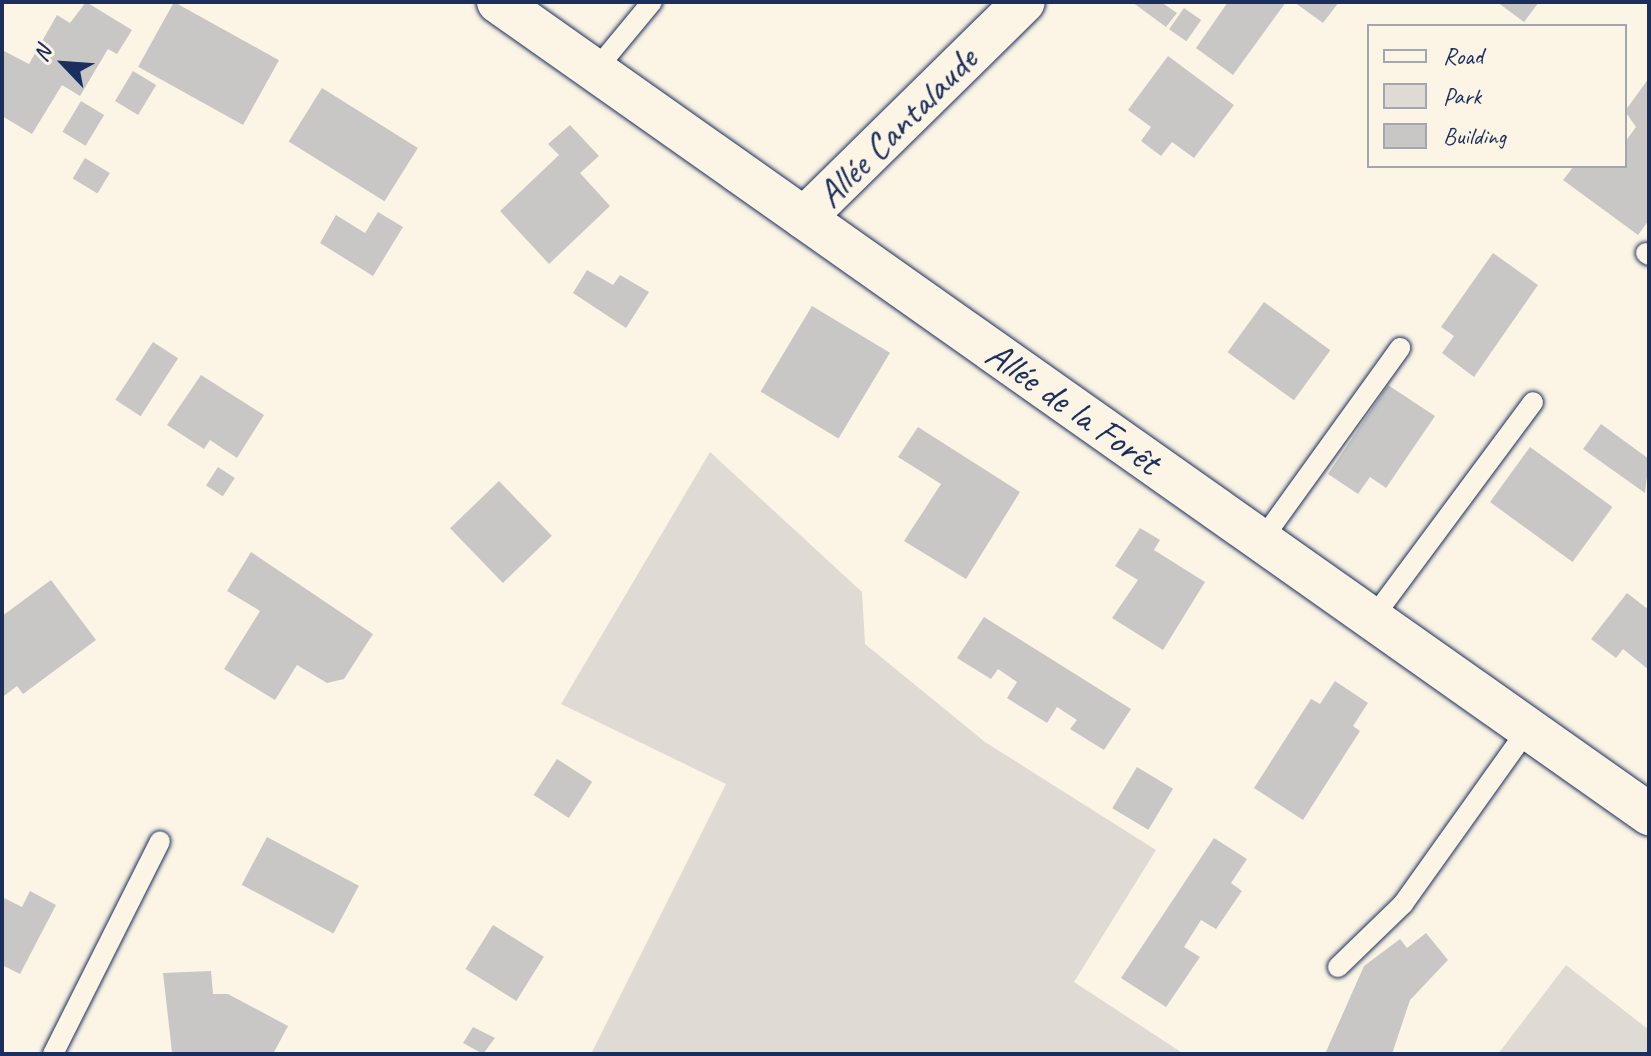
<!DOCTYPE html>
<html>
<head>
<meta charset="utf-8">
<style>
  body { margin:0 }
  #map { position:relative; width:1651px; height:1056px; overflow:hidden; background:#fcf5e5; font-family:Caveat,sans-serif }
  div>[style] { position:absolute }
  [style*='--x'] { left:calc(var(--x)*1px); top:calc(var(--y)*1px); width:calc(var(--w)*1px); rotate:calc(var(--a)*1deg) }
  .green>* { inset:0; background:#dfdbd4 }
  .building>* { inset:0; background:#c8c7c6; transform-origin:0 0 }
  .roads { filter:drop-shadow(0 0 2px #1b2f5e) drop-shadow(0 0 2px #1b2f5e) }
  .lane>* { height:20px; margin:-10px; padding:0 10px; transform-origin:10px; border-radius:10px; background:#fcf5e5 }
  .street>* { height:42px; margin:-21px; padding:0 21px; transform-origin:21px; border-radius:21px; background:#fcf5e5 }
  span { translate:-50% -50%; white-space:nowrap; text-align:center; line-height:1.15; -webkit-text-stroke:6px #fcf5e5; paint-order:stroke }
  .street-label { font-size:38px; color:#1b2f5e }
  .frame { position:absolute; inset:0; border:4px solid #1b2f5e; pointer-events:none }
  .legend { position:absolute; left:1367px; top:24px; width:260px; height:144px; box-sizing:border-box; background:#fcf5e5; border:2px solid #a2a6af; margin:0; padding:10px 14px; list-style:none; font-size:24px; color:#1b2f5e }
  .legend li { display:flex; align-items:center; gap:16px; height:40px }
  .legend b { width:40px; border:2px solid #a2a6af }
  .north { position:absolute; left:24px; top:24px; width:80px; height:80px; -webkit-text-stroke:6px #fcf5e5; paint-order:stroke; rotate:295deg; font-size:22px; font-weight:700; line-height:32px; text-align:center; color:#1b2f5e }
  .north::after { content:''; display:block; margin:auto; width:28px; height:36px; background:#1b2f5e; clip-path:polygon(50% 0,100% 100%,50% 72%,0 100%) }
</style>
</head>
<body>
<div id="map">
  <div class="green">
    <div style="clip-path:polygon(710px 452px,862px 592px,865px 644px,985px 742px,1156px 850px,1074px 982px,1184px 1054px,591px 1054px,726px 784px,561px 704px)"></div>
    <div style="clip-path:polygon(1566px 965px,1649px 1030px,1649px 1054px,1498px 1054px)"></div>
  </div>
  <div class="building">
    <div style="clip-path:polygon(86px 2px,132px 30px,117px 54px,108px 49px,80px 96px,62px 85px,32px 134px,2px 116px,2px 50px,29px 64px,57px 15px,70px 23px)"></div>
    <div style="left:174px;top:2px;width:120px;height:74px;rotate:29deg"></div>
    <div style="clip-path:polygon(1132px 2px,1161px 2px,1177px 13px,1166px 27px)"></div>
    <div style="clip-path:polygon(1228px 2px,1286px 2px,1233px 75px,1196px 48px)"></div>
    <div style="clip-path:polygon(1294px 2px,1339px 2px,1323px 23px)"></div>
    <div style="clip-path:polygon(1497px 2px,1539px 2px,1524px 22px)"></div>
    <div style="left:1184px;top:8px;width:21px;height:26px;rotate:35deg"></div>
    <div style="clip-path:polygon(1168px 56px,1234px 105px,1194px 158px,1172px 142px,1161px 156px,1141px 141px,1151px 127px,1128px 110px)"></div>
    <div style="left:133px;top:71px;width:27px;height:35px;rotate:31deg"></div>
    <div style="clip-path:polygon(1649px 78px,1649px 220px,1638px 235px,1563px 180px,1574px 166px,1625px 166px,1625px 142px,1636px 127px,1625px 111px)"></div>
    <div style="left:322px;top:88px;width:113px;height:63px;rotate:32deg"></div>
    <div style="left:81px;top:101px;width:27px;height:36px;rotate:31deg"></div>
    <div style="clip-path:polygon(570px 125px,599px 156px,580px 173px,610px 206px,549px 264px,500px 211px,559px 155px,548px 144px)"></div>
    <div style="left:85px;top:158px;width:29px;height:24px;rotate:31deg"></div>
    <div style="clip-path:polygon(378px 212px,403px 227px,373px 276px,320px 243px,336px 215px,365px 233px)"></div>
    <div style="clip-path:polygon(1493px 253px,1538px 285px,1474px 377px,1442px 353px,1454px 336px,1441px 327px)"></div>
    <div style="clip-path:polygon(587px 270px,613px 285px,620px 275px,649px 292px,626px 328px,573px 293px)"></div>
    <div style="left:1264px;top:302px;width:82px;height:62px;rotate:36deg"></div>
    <div style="left:812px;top:306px;width:91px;height:100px;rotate:31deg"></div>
    <div style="left:153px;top:342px;width:30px;height:69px;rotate:33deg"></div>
    <div style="clip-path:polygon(201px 375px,264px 415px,237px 458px,210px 440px,204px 449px,167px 425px)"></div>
    <div style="clip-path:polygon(1388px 385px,1435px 416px,1386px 488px,1370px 477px,1358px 494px,1328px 474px)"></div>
    <div style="clip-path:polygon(1601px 424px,1649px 459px,1645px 493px,1583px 449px)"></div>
    <div style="clip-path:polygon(918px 427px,1020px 492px,966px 579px,904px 541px,941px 484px,898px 457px)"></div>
    <div style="left:1530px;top:447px;width:102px;height:68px;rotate:36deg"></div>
    <div style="left:218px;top:467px;width:20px;height:22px;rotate:33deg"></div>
    <div style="left:499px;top:481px;width:76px;height:68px;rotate:46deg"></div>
    <div style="clip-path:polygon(1140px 528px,1160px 540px,1154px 550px,1205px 582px,1163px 650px,1112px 618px,1138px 580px,1115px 566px)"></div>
    <div style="clip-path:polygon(251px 552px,373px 634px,344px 679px,327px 683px,297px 665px,275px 700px,224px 669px,260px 611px,227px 591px)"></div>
    <div style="clip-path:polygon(51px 580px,96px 640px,23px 694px,17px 686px,4px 696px,2px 616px)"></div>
    <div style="clip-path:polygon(1627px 593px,1649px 610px,1649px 670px,1623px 649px,1616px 658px,1591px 639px)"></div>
    <div style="clip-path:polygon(984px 617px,1131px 709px,1104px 750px,1070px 729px,1077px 720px,1057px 707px,1047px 723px,1007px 698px,1017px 682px,998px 669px,991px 679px,957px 658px)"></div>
    <div style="clip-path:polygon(1335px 681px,1368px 703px,1353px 726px,1360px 731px,1303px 820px,1254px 788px,1311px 699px,1320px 704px)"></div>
    <div style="left:557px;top:759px;width:42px;height:43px;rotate:33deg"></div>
    <div style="left:1137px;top:767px;width:42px;height:48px;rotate:31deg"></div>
    <div style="left:267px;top:837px;width:104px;height:54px;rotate:28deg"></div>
    <div style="clip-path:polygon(1214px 838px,1247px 859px,1231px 883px,1242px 891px,1216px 929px,1201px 920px,1184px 947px,1200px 957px,1166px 1007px,1121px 978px)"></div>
    <div style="clip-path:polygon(30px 891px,56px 905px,20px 974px,2px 965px,2px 897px,22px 907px)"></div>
    <div style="left:493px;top:925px;width:60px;height:52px;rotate:32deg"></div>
    <div style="clip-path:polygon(1426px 933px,1448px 960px,1410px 1000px,1392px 1054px,1325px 1054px,1364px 966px,1400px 939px,1407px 948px)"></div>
    <div style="clip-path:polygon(211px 971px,213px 994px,228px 994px,288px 1026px,273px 1054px,172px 1052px,163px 973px)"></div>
    <div style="clip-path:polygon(473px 1027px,495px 1038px,483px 1054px,463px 1043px)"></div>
  </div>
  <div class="roads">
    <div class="lane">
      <div style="--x:594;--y:72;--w:91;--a:-50.4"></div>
      <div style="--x:1646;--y:253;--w:4;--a:34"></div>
      <div style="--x:1261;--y:541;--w:238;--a:-54.2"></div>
      <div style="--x:1372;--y:619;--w:270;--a:-53.4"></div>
      <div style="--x:1338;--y:967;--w:91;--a:-44.1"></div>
      <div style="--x:1403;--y:904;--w:215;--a:-54.5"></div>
      <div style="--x:53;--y:1054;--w:238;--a:-63.3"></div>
    </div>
    <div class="street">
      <div style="--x:498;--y:2;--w:1409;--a:35.2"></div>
      <div style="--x:804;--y:218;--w:308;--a:-44.5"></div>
    </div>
  </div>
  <div class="street-label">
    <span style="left:897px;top:127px;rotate:-45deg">Allée Cantalaude</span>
    <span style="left:1073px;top:408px;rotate:35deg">Allée de la Forêt</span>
  </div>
  <div class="frame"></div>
  <ul class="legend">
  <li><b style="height:10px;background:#fcf5e5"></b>Road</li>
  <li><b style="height:22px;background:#dfdbd4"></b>Park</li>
  <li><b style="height:22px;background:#c8c7c6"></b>Building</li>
  </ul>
  <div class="north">N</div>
</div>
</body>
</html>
